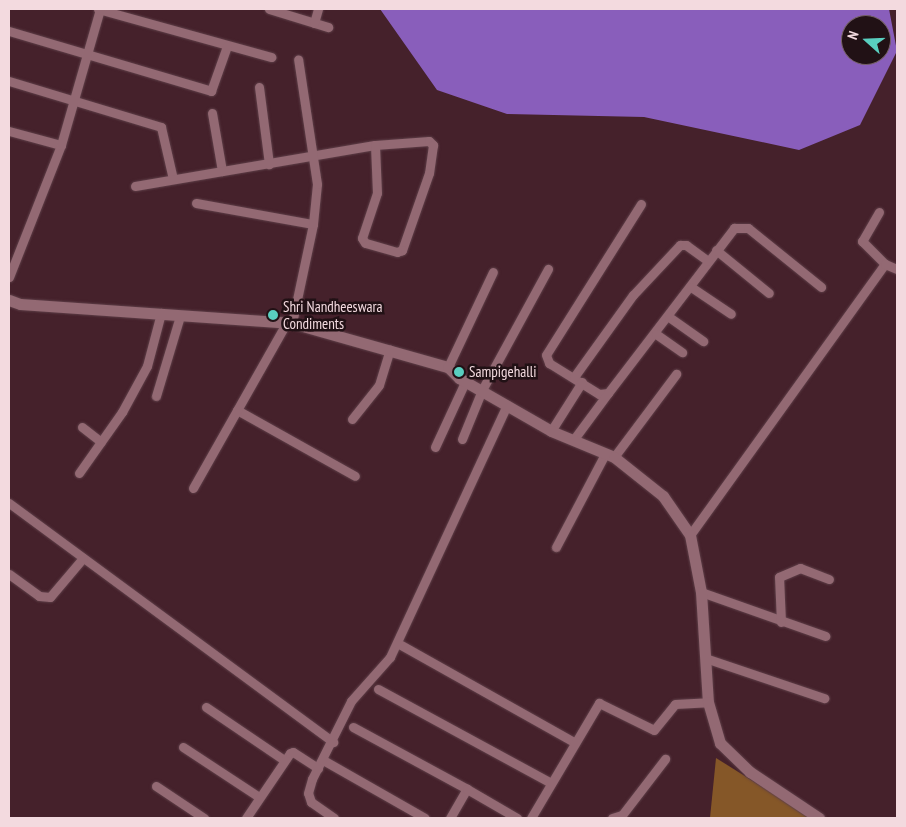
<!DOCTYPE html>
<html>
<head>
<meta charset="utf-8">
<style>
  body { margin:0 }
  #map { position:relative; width:906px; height:827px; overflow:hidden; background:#45212b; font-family:"PT Sans Narrow",sans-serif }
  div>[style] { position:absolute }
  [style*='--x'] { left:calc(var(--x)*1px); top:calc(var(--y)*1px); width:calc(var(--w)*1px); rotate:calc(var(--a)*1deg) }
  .forest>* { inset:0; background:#855728 }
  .water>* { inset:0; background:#895ebb }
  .roads { filter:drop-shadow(0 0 1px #5e3f48) drop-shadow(0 0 1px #5e3f48) }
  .minor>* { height:9px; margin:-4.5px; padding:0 4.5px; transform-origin:4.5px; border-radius:4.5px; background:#936973 }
  .tertiary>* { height:11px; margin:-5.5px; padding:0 5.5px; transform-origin:5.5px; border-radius:5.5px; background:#936973 }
  .dots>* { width:14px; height:14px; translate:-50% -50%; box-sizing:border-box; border:2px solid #211115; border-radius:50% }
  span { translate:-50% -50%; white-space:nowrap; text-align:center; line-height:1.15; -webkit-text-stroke:5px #211115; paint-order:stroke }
  .poi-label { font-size:15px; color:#f3dadf }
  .left { translate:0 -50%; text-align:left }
  .frame { position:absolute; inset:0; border:10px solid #f3dadf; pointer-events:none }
  .north { position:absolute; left:841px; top:15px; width:50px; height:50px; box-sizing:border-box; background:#211115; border:1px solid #756166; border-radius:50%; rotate:290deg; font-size:14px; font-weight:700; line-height:20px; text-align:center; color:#f3dadf }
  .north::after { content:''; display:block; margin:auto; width:18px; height:22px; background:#59cebf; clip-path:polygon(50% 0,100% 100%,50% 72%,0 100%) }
</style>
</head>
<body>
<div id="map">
  <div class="forest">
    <div style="clip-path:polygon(716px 758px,812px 818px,710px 818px)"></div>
  </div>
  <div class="water">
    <div style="clip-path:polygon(evenodd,380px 9px,889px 9px,897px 51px,860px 125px,799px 150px,644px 117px,507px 114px,437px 90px,380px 9px,851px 25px,881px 25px,881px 55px,851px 55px,851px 25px)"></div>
  </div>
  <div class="roads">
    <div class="minor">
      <div style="--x:98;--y:9;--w:180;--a:15.5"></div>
      <div style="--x:269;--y:9;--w:62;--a:17"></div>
      <div style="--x:314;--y:23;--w:15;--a:-74"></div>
      <div style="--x:9;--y:31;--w:211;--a:16.5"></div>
      <div style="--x:211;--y:91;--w:48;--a:-70.4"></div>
      <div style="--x:9;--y:81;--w:159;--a:16.8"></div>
      <div style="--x:161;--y:127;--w:53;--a:77"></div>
      <div style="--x:259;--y:87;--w:78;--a:82.6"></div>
      <div style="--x:212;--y:113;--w:59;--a:80.2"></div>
      <div style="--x:9;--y:131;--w:54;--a:15.1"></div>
      <div style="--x:135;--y:186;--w:243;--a:-9.7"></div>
      <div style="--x:375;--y:145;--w:54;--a:-4.2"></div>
      <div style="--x:429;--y:141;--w:6;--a:45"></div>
      <div style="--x:433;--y:145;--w:28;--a:98"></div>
      <div style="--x:429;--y:173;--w:82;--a:109.3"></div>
      <div style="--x:402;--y:250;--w:5;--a:158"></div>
      <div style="--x:397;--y:252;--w:33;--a:-164"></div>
      <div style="--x:365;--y:243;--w:6;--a:-121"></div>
      <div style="--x:362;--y:238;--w:47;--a:-71.6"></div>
      <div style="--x:377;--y:193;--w:48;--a:-92.4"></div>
      <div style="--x:196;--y:203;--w:119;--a:10.2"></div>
      <div style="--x:641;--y:204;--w:178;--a:122.2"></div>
      <div style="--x:546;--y:355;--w:9;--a:69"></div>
      <div style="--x:549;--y:363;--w:59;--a:31.8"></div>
      <div style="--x:599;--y:394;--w:9;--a:-6"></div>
      <div style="--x:608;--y:393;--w:208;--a:-52.6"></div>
      <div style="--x:734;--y:228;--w:14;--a:0"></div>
      <div style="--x:748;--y:228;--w:94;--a:38.9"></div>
      <div style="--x:879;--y:212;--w:34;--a:120"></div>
      <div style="--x:862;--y:241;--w:33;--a:45"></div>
      <div style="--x:716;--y:250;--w:68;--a:39.1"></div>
      <div style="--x:9;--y:277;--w:142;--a:-68.5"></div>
      <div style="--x:61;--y:145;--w:141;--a:-74"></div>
      <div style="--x:691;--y:287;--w:48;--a:34"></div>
      <div style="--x:669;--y:317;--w:42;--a:35.2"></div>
      <div style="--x:292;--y:323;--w:101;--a:-78"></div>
      <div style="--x:313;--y:224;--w:40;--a:-84.3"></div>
      <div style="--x:317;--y:184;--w:126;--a:-98.6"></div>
      <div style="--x:656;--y:334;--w:32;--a:35"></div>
      <div style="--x:448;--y:367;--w:105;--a:-64.7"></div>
      <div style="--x:574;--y:377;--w:101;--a:-54.3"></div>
      <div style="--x:633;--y:295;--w:69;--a:-46.8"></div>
      <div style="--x:680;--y:245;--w:6;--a:0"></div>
      <div style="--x:686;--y:245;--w:27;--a:36"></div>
      <div style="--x:156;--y:396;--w:84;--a:-73.3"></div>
      <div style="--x:237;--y:410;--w:135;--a:29.2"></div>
      <div style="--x:352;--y:419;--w:43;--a:-51.5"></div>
      <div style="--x:379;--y:385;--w:37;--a:-73"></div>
      <div style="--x:82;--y:427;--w:24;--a:38"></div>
      <div style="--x:551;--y:431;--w:58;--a:-57.7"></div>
      <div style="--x:462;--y:439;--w:53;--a:-67.8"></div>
      <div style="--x:482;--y:390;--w:138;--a:-61.4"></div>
      <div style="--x:574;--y:439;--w:57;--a:-53.5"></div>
      <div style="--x:435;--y:447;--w:72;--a:-65.2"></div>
      <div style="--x:614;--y:457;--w:104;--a:-53.2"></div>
      <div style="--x:79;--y:473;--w:75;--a:-54.8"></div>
      <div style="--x:122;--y:412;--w:52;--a:-61.5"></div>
      <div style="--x:147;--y:366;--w:55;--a:-75.2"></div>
      <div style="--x:193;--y:488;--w:191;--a:-60.5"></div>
      <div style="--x:9;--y:503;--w:403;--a:36.4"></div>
      <div style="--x:690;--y:535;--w:334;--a:-54.3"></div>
      <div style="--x:885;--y:264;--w:13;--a:23"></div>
      <div style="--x:556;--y:547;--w:105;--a:-62.2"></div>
      <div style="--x:9;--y:574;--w:37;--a:36"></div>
      <div style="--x:39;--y:596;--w:11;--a:5"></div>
      <div style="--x:50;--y:597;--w:51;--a:-49.8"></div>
      <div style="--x:701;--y:592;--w:132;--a:19.5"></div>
      <div style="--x:781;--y:622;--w:45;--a:-92.5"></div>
      <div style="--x:779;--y:577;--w:23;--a:-23"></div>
      <div style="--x:800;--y:568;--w:31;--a:21"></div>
      <div style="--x:401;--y:645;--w:198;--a:29.3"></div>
      <div style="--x:705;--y:658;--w:126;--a:18.6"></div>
      <div style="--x:378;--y:689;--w:197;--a:28.5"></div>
      <div style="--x:206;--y:707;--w:94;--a:34.2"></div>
      <div style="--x:353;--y:727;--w:130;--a:28.5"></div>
      <div style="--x:183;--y:747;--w:91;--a:33.3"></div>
      <div style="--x:323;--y:760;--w:117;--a:29.6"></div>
      <div style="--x:156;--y:786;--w:58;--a:33.7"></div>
      <div style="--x:246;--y:818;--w:78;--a:-55.9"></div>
      <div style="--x:290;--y:753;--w:3;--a:-18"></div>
      <div style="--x:293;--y:752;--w:30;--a:33"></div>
      <div style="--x:334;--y:818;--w:28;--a:-145"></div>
      <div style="--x:311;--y:802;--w:9;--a:-108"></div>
      <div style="--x:308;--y:793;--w:15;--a:-74"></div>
      <div style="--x:312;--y:779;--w:87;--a:-63.4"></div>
      <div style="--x:351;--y:701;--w:59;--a:-48.4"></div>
      <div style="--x:390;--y:657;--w:278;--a:-65.1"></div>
      <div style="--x:450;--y:818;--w:34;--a:-60"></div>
      <div style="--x:467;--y:789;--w:58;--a:30.1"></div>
      <div style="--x:531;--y:818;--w:134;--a:-59.4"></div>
      <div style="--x:599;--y:703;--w:61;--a:26.1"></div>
      <div style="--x:654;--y:730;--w:33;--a:-51"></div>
      <div style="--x:675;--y:704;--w:33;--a:-3"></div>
      <div style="--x:612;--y:818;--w:10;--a:-17"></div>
      <div style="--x:622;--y:815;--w:71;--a:-52.5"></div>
    </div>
    <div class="tertiary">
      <div style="--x:9;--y:300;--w:12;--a:20"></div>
      <div style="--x:20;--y:304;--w:273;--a:4"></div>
      <div style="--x:292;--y:323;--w:162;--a:15.8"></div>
      <div style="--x:448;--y:367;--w:16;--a:45"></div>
      <div style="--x:459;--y:378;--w:106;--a:29.9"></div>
      <div style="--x:551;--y:431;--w:68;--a:22.4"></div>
      <div style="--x:614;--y:457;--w:63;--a:38.5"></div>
      <div style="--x:663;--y:496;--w:47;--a:55.3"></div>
      <div style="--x:690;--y:535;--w:58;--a:79.1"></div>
      <div style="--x:701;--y:592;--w:110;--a:86.4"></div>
      <div style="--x:708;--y:702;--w:43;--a:73.7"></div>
      <div style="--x:720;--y:743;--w:42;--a:44"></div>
      <div style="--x:750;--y:772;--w:83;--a:33.7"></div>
    </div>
  </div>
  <div class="dots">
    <div style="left:273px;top:315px;background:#59cebf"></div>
    <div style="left:459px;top:372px;background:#59cebf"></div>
  </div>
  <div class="poi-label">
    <span class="left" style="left:283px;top:315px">Shri Nandheeswara<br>Condiments</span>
    <span class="left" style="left:469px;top:372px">Sampigehalli</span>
  </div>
  <div class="frame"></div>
  <div class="north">N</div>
</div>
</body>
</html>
